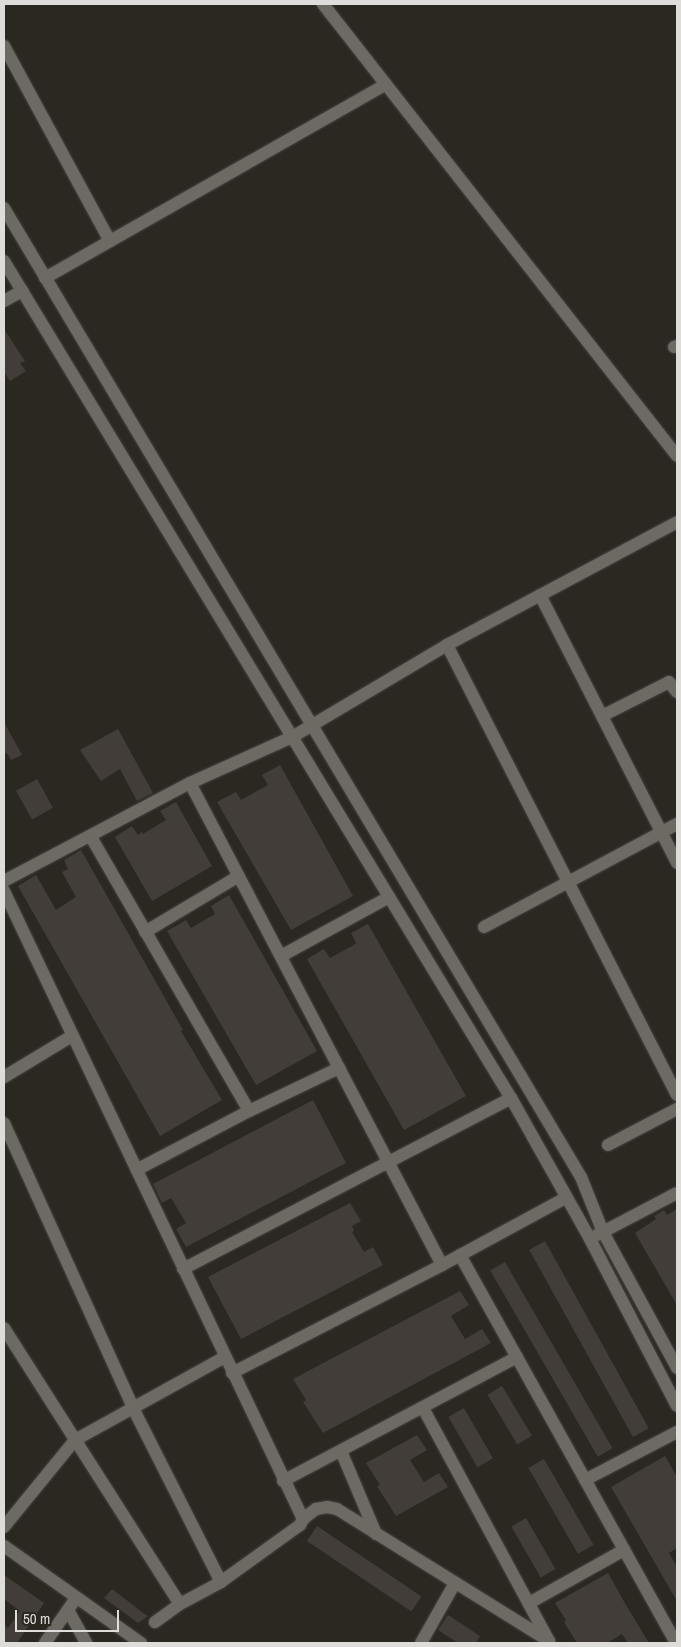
<!DOCTYPE html>
<html>
<head>
<meta charset="utf-8">
<style>
  body { margin:0 }
  #map { position:relative; width:681px; height:1647px; overflow:hidden; background:#2b2822; font-family:"Archivo Narrow",sans-serif }
  div>[style] { position:absolute }
  [style*='--x'] { left:calc(var(--x)*1px); top:calc(var(--y)*1px); width:calc(var(--w)*1px); rotate:calc(var(--a)*1deg) }
  .building>* { inset:0; background:#423d39; transform-origin:0 0 }
  .roads { filter:drop-shadow(0 0 1px #484642) drop-shadow(0 0 1px #484642) }
  .minor>* { height:12px; margin:-6px; padding:0 6px; transform-origin:6px; border-radius:6px; background:#6d6a63 }
  span { translate:-50% -50%; white-space:nowrap; text-align:center; line-height:1.15; -webkit-text-stroke:5px #2b2822; paint-order:stroke }
  .frame { position:absolute; inset:0; border:5px solid #dfddda; pointer-events:none }
  .scale { position:absolute; left:15px; top:1610px; width:104px; height:22px; box-sizing:border-box; border:2px solid #dfddda; border-top:0; padding-left:6px; font-size:15px; line-height:18px; white-space:nowrap; color:#dfddda; -webkit-text-stroke:4px #2b2822; paint-order:stroke }
</style>
</head>
<body>
<div id="map">
  <div class="building">
    <div style="clip-path:polygon(4px 329px,25px 361px,20px 363px,26px 371px,10px 381px,4px 372px)"></div>
    <div style="clip-path:polygon(4px 722px,22px 755px,11px 760px,7px 753px,4px 755px)"></div>
    <div style="clip-path:polygon(118px 729px,153px 793px,137px 801px,120px 769px,101px 781px,80px 750px)"></div>
    <div style="clip-path:polygon(280px 765px,353px 896px,291px 930px,217px 802px,236px 792px,241px 800px,268px 785px,262px 775px)"></div>
    <div style="left:37px;top:779px;width:33px;height:24px;rotate:61deg"></div>
    <div style="clip-path:polygon(176px 802px,212px 866px,152px 901px,115px 837px,132px 826px,138px 835px,142px 832px,143px 834px,166px 820px,160px 811px)"></div>
    <div style="clip-path:polygon(81px 850px,183px 1030px,181px 1031px,222px 1100px,160px 1136px,18px 886px,36px 875px,56px 910px,76px 897px,62px 872px,68px 869px,64px 860px)"></div>
    <div style="clip-path:polygon(229px 895px,317px 1051px,256px 1085px,167px 931px,186px 920px,191px 928px,215px 914px,211px 906px)"></div>
    <div style="clip-path:polygon(368px 924px,466px 1096px,404px 1130px,307px 959px,324px 949px,330px 958px,352px 946px,356px 943px,351px 933px)"></div>
    <div style="clip-path:polygon(313px 1100px,346px 1163px,186px 1247px,176px 1229px,186px 1223px,171px 1198px,162px 1203px,153px 1184px)"></div>
    <div style="clip-path:polygon(350px 1203px,361px 1221px,352px 1226px,354px 1231px,352px 1232px,364px 1252px,373px 1247px,383px 1265px,241px 1339px,208px 1277px)"></div>
    <div style="clip-path:polygon(677px 1209px,677px 1305px,635px 1233px,656px 1219px,654px 1216px,664px 1210px,667px 1215px)"></div>
    <div style="left:545px;top:1241px;width:214px;height:18px;rotate:61deg"></div>
    <div style="left:505px;top:1262px;width:215px;height:17px;rotate:60deg"></div>
    <div style="clip-path:polygon(460px 1291px,469px 1305px,451px 1316px,465px 1339px,482px 1329px,491px 1343px,323px 1433px,303px 1402px,306px 1400px,293px 1379px)"></div>
    <div style="left:502px;top:1386px;width:58px;height:17px;rotate:59deg"></div>
    <div style="left:464px;top:1408px;width:58px;height:18px;rotate:60deg"></div>
    <div style="clip-path:polygon(417px 1435px,427px 1450px,410px 1460px,424px 1482px,439px 1473px,448px 1487px,396px 1516px,377px 1486px,380px 1485px,366px 1463px)"></div>
    <div style="clip-path:polygon(665px 1456px,677px 1477px,677px 1548px,669px 1553px,677px 1567px,677px 1601px,611px 1487px)"></div>
    <div style="left:544px;top:1459px;width:99px;height:18px;rotate:60deg"></div>
    <div style="left:526px;top:1518px;width:59px;height:17px;rotate:60deg"></div>
    <div style="left:317px;top:1526px;width:126px;height:18px;rotate:34deg"></div>
    <div style="clip-path:polygon(608px 1573px,626px 1605px,649px 1643px,628px 1643px,622px 1634px,607px 1643px,577px 1643px,564px 1622px,566px 1620px,555px 1603px)"></div>
    <div style="clip-path:polygon(4px 1575px,44px 1603px,17px 1643px,4px 1643px,4px 1625px,8px 1628px,20px 1611px,4px 1599px)"></div>
    <div style="clip-path:polygon(112px 1589px,146px 1615px,148px 1616px,138px 1623px,104px 1598px)"></div>
    <div style="clip-path:polygon(448px 1615px,480px 1636px,476px 1643px,458px 1643px,438px 1630px)"></div>
  </div>
  <div class="roads">
    <div class="minor">
      <div style="--x:323;--y:4;--w:574;--a:51.93"></div>
      <div style="--x:4;--y:46;--w:222;--a:61.5"></div>
      <div style="--x:4;--y:208;--w:1128;--a:59.23"></div>
      <div style="--x:581;--y:1177;--w:59;--a:68.2"></div>
      <div style="--x:603;--y:1232;--w:155;--a:61.4"></div>
      <div style="--x:4;--y:261;--w:979;--a:58.8"></div>
      <div style="--x:511;--y:1098;--w:162;--a:60.7"></div>
      <div style="--x:590;--y:1239;--w:188;--a:62.5"></div>
      <div style="--x:45;--y:278;--w:392;--a:-29.6"></div>
      <div style="--x:4;--y:301;--w:21;--a:-29"></div>
      <div style="--x:674;--y:347;--w:3;--a:-18"></div>
      <div style="--x:540;--y:595;--w:301;--a:62.9"></div>
      <div style="--x:447;--y:645;--w:505;--a:62.93"></div>
      <div style="--x:602;--y:716;--w:75;--a:-26.9"></div>
      <div style="--x:669;--y:682;--w:13;--a:51"></div>
      <div style="--x:190;--y:783;--w:544;--a:62.4"></div>
      <div style="--x:91;--y:837;--w:316;--a:60"></div>
      <div style="--x:249;--y:1111;--w:127;--a:152.4"></div>
      <div style="--x:4;--y:881;--w:210;--a:-27.8"></div>
      <div style="--x:190;--y:783;--w:112;--a:-24.3"></div>
      <div style="--x:292;--y:737;--w:180;--a:-30.7"></div>
      <div style="--x:447;--y:645;--w:261;--a:-28.1"></div>
      <div style="--x:4;--y:891;--w:696;--a:64.54"></div>
      <div style="--x:303;--y:1519;--w:7;--a:117"></div>
      <div style="--x:300;--y:1525;--w:97;--a:144.2"></div>
      <div style="--x:221;--y:1582;--w:47;--a:151.8"></div>
      <div style="--x:180;--y:1604;--w:31;--a:144"></div>
      <div style="--x:484;--y:927;--w:219;--a:-28.1"></div>
      <div style="--x:145;--y:932;--w:109;--a:-30.8"></div>
      <div style="--x:281;--y:956;--w:123;--a:-28.6"></div>
      <div style="--x:4;--y:1077;--w:79;--a:-31.1"></div>
      <div style="--x:249;--y:1111;--w:100;--a:-25.5"></div>
      <div style="--x:4;--y:1123;--w:313;--a:65.6"></div>
      <div style="--x:133;--y:1408;--w:195;--a:63.2"></div>
      <div style="--x:608;--y:1145;--w:78;--a:-27.6"></div>
      <div style="--x:597;--y:1235;--w:90;--a:-27.7"></div>
      <div style="--x:460;--y:1255;--w:444;--a:60.9"></div>
      <div style="--x:183;--y:1269;--w:370;--a:-27.5"></div>
      <div style="--x:4;--y:1328;--w:327;--a:57.5"></div>
      <div style="--x:232;--y:1373;--w:236;--a:-27.2"></div>
      <div style="--x:442;--y:1265;--w:142;--a:-28.5"></div>
      <div style="--x:423;--y:1408;--w:265;--a:61.6"></div>
      <div style="--x:341;--y:1451;--w:90;--a:67.1"></div>
      <div style="--x:585;--y:1480;--w:104;--a:-27.6"></div>
      <div style="--x:283;--y:1481;--w:265;--a:-27.9"></div>
      <div style="--x:303;--y:1519;--w:16;--a:-38"></div>
      <div style="--x:316;--y:1509;--w:11;--a:-10"></div>
      <div style="--x:327;--y:1507;--w:10;--a:11"></div>
      <div style="--x:337;--y:1509;--w:250;--a:31.9"></div>
      <div style="--x:4;--y:1527;--w:112;--a:-50.8"></div>
      <div style="--x:75;--y:1440;--w:171;--a:-29"></div>
      <div style="--x:4;--y:1546;--w:168;--a:35.3"></div>
      <div style="--x:529;--y:1603;--w:109;--a:-29.2"></div>
      <div style="--x:68;--y:1610;--w:38;--a:61"></div>
      <div style="--x:45;--y:1643;--w:55;--a:-55.4"></div>
      <div style="--x:421;--y:1643;--w:69;--a:-60.5"></div>
    </div>
  </div>
  <div class="frame"></div>
  <div class="scale">50 m</div>
</div>
</body>
</html>
